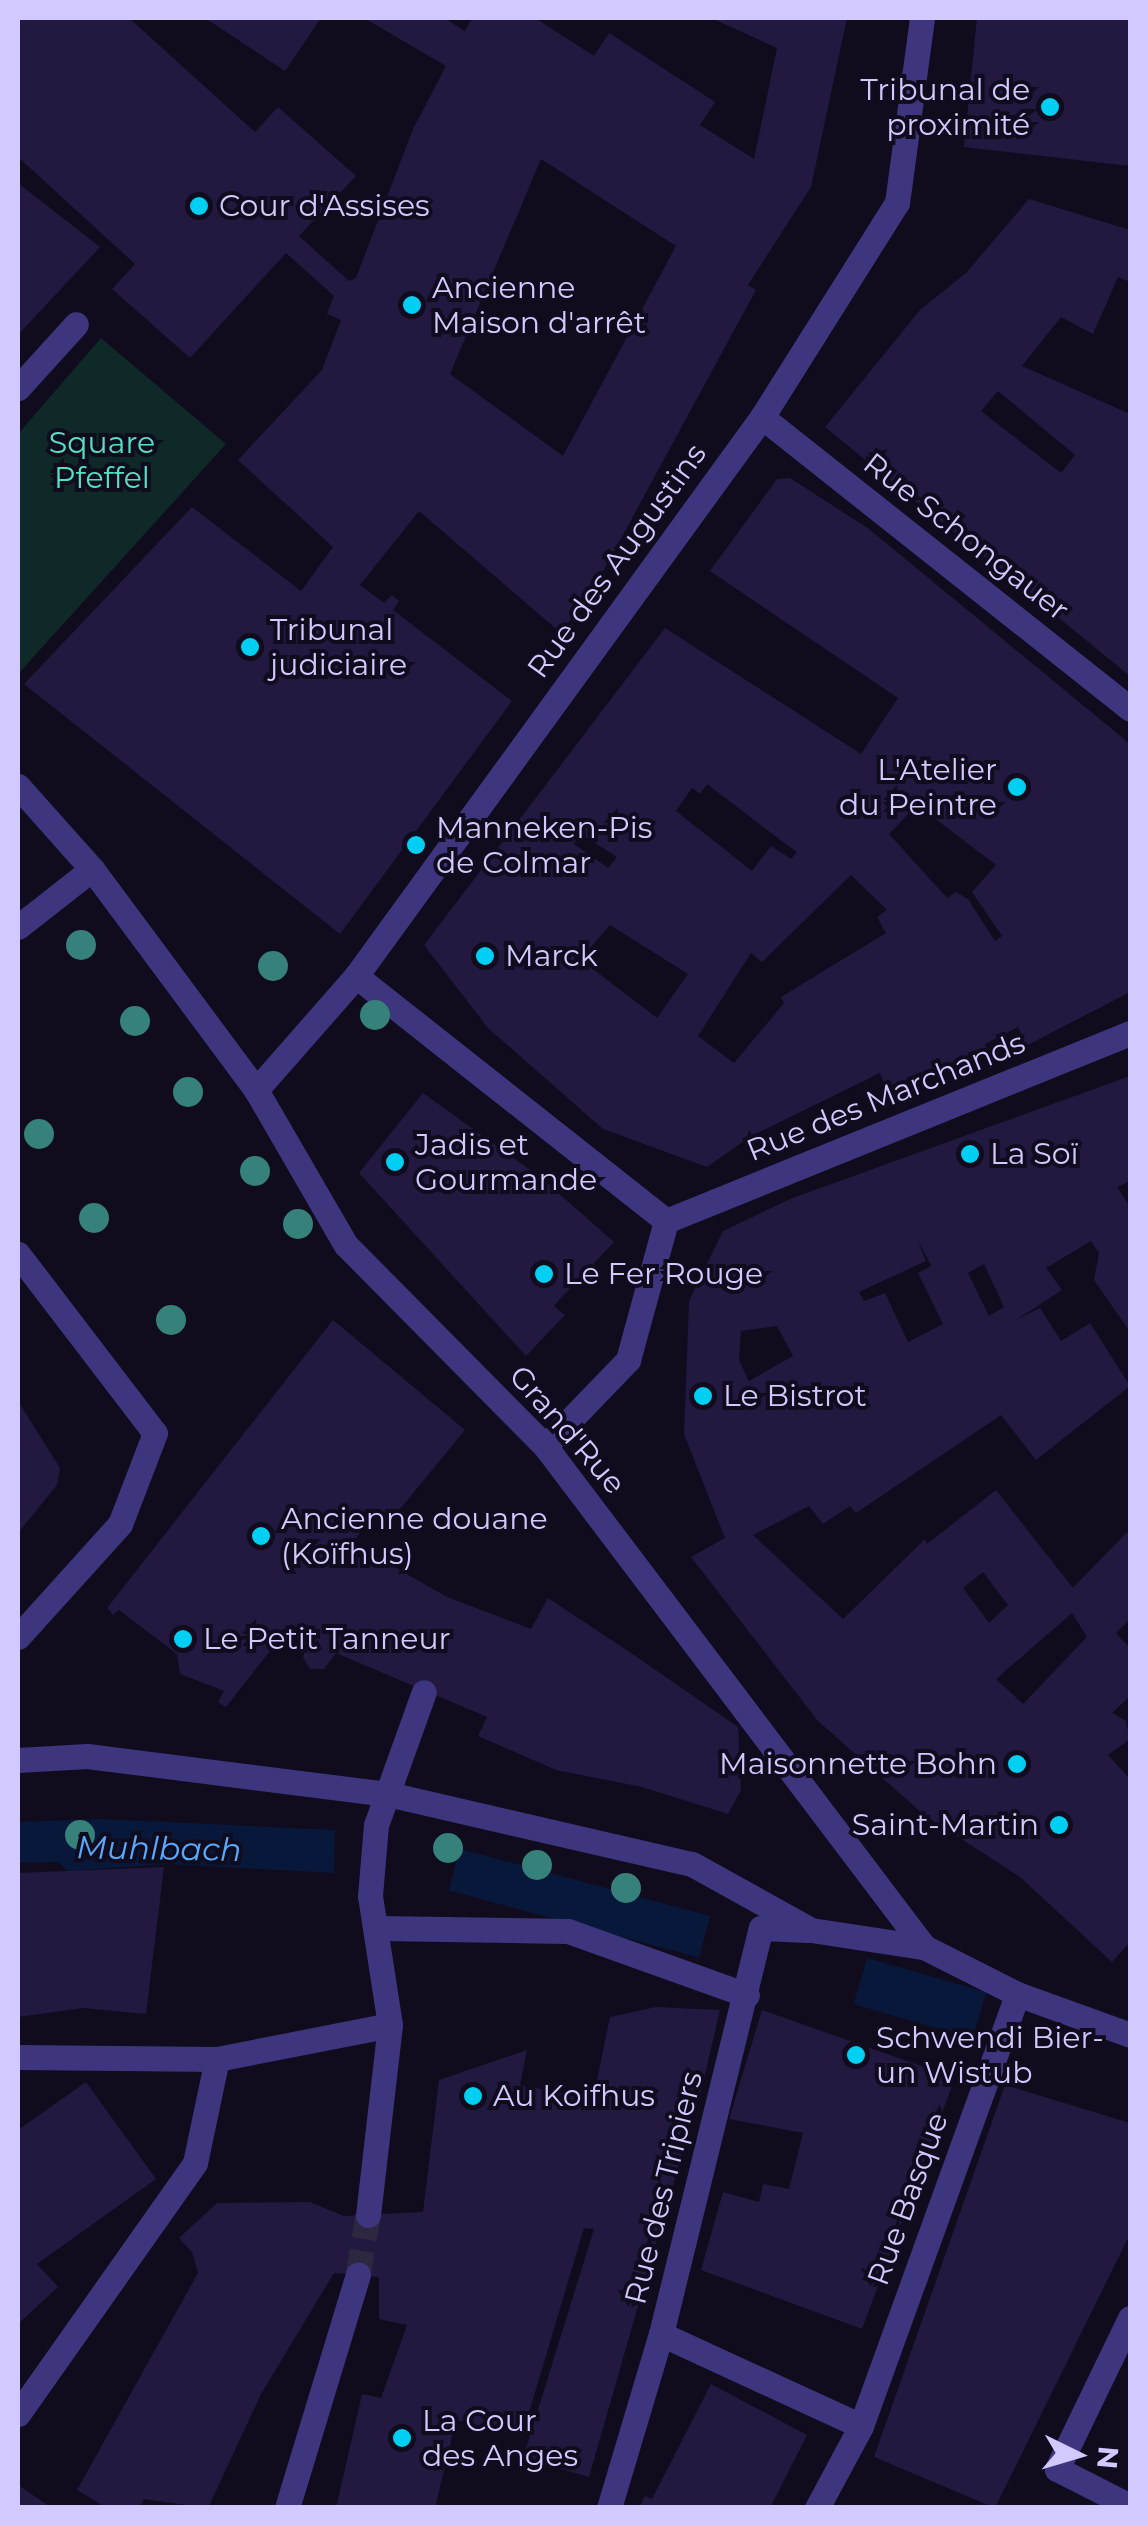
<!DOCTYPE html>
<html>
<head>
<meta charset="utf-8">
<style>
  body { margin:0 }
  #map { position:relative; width:1148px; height:2525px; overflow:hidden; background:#100c1e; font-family:Montserrat,sans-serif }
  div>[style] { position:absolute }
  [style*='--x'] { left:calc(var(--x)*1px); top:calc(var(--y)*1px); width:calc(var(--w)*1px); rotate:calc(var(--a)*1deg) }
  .green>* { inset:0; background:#0f2828 }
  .water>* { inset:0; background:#08183b; transform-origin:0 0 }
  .building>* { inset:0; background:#221840 }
  .pedestrian-tunnel>* { height:25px; margin-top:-12.5px; transform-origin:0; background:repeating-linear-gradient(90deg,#2d2840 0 25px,transparent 0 37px) }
  .service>* { height:25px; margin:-12.5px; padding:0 12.5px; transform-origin:12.5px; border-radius:12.5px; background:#3d367e }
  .pedestrian>* { height:25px; margin:-12.5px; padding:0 12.5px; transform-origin:12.5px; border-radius:12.5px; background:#3d367e }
  .minor>* { height:25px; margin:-12.5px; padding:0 12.5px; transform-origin:12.5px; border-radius:12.5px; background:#3d367e }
  .trees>* { width:30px; height:30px; margin:-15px; border-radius:50%; background:#368179 }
  .dots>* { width:28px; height:28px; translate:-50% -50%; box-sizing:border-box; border:5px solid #100c1e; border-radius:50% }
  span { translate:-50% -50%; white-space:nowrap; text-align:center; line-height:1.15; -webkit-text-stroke:8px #100c1e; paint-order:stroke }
  .poi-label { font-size:30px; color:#d2c9ff }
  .right { translate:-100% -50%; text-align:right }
  .left { translate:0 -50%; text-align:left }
  .park-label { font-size:30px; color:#55e0c4 }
  .street-label { font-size:30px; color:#d2c9ff }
  .water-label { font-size:32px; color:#57a8ff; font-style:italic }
  .frame { position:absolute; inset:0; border:20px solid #d2c9ff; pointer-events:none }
  .north { position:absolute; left:1028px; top:2405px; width:100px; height:100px; -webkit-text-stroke:8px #100c1e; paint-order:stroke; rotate:95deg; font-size:28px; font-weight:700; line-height:40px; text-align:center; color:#d2c9ff }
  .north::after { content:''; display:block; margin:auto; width:35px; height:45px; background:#d2c9ff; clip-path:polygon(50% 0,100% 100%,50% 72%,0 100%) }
</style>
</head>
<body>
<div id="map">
  <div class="green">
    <div style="clip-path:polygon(101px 338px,226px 444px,18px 674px,18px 434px)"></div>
  </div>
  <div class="water">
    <div style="clip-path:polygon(101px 1819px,335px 1830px,334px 1873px,168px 1864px,67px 1871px,59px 1862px,18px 1863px,18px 1822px)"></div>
    <div style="left:460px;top:1849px;width:259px;height:43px;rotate:15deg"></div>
    <div style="left:867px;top:1958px;width:124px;height:48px;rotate:16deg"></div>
  </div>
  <div class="building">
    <div style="clip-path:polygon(evenodd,18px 18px,129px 18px,255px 132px,278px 107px,356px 176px,299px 236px,349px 281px,356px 278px,413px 129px,446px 66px,364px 18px,444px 18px,465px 31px,472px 18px,535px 18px,594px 56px,609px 33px,715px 102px,700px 125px,754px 159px,777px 48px,711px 18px,847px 18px,811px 187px,748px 285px,756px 290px,586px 603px,562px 634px,419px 511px,360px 585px,384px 603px,392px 595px,399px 601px,393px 610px,512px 701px,340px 934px,24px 684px,192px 507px,301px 591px,333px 547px,238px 460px,322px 370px,341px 320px,327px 314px,334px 296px,286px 253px,190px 358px,112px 289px,135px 264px,18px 157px,18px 18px,541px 159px,676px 246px,563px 456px,450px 374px,541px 159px)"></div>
    <div style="clip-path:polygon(205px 18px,321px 18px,285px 71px)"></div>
    <div style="clip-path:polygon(977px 18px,1130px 18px,1130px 166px,964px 147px)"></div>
    <div style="clip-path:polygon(18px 183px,100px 247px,18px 335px)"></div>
    <div style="clip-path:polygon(evenodd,1029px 199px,1130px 230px,1130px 282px,1118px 277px,1093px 334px,1061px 317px,1022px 366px,1130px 414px,1130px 676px,825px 427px,920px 310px,966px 273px,1029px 199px,998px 391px,1075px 455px,1061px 473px,981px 411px,998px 391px)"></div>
    <div style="clip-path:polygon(evenodd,790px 478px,869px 529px,1130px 744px,1130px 992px,1026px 1046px,1018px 1027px,985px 1044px,987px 1050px,886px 1087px,880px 1073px,751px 1136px,707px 1167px,603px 1129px,488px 1028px,424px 945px,665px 628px,861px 754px,898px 698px,710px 571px,777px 479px,790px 478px,707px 784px,787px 845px,797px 852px,791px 859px,771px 846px,752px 871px,676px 811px,692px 788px,700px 794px,707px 784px,790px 478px,917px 805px,996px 865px,972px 892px,1002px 936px,995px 941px,968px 899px,956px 892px,947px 898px,889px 834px,917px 805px,790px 478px,581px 834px,617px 857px,608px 868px,574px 844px,581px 834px,790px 478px,851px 875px,887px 910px,877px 917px,886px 933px,781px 997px,784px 1003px,734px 1063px,698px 1036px,751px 953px,762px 962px,851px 875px,790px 478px,610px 925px,688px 974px,657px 1018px,580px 959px,610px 925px)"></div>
    <div style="clip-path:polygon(evenodd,1130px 1076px,1130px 1181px,1117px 1187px,1130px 1207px,1130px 1332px,1094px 1280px,1099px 1253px,1091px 1241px,1046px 1268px,1062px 1290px,1016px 1320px,1040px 1308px,1061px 1341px,1090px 1323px,1130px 1386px,1036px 1460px,1001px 1415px,856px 1513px,850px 1506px,823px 1524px,809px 1506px,753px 1535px,843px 1619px,925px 1539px,927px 1544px,996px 1490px,1073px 1588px,1127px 1532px,1130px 1537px,1130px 1619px,1116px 1633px,1130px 1648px,1130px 1696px,1112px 1713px,1126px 1721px,1130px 1739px,1108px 1755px,1130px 1779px,1130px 1942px,1112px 1962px,1020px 1877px,923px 1814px,818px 1721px,691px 1557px,725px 1538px,684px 1434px,689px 1301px,723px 1231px,790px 1199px,1130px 1076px,918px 1240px,931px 1266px,918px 1273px,943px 1324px,908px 1342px,885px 1293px,864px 1301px,859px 1292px,926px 1261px,918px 1240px,1130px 1076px,984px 1264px,1004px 1307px,989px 1316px,968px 1273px,984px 1264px,1130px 1076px,777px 1326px,793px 1356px,749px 1381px,773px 1434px,739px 1360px,741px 1331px,777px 1326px,1130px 1076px,983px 1572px,1008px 1605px,989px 1623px,963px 1588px,983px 1572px,1130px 1076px,1072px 1613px,1087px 1637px,1023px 1704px,996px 1679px,1072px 1613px)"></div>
    <div style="clip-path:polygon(423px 1093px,540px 1177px,614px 1242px,559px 1300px,554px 1306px,565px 1315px,526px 1356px,359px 1173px)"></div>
    <div style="clip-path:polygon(333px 1320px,465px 1430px,391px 1520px,376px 1509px,347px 1552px,362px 1559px,368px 1552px,447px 1597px,531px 1629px,548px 1598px,634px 1655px,738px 1727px,741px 1790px,728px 1814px,642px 1787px,556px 1770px,478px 1736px,487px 1717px,336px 1653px,324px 1669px,310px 1669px,303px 1657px,310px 1637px,291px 1624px,226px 1707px,218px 1702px,224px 1691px,180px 1674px,177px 1654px,119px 1610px,113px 1615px,107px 1608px)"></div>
    <div style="clip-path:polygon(18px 1401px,60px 1468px,57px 1485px,18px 1533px)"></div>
    <div style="clip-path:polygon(164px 1867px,146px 2014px,83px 2008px,18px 2017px,18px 1873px)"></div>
    <div style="clip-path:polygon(656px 2007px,720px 2010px,699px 2100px,691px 2097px,677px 2145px,684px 2146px,589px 2477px,523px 2458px,594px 2229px,584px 2228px,522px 2436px,456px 2420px,435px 2508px,336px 2508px,362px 2394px,381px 2398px,407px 2325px,379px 2319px,379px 2277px,334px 2273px,261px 2394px,208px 2508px,144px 2499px,139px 2508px,107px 2508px,77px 2490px,198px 2273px,192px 2252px,179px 2238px,217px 2203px,310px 2202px,344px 2216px,423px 2212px,439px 2080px,527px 2050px,520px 2085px,593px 2099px,610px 2017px)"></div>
    <div style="clip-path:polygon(762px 2010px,955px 2078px,862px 2329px,701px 2270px,723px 2192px,759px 2202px,763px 2184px,789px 2189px,803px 2133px,729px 2119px)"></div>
    <div style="clip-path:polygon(86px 2082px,156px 2179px,37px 2264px,58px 2287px,18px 2324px,18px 2130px)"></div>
    <div style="clip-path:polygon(1005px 2085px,1130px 2123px,1130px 2234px,995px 2508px,874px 2457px)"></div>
    <div style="clip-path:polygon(711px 2384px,807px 2435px,770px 2508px,639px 2508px,645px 2496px,652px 2499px)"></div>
    <div style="clip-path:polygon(18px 2485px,52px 2508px,18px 2508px)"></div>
  </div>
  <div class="pedestrian-tunnel">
    <div style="--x:358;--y:2275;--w:61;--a:-80.5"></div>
  </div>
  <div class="service">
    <div style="--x:18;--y:388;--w:86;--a:-47.8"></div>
  </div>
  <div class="pedestrian">
    <div style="--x:762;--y:417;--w:470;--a:38.4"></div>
    <div style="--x:356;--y:976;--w:395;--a:38.3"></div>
    <div style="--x:666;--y:1221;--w:501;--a:-22.06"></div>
    <div style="--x:256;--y:1090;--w:179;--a:59.9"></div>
    <div style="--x:346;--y:1245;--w:283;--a:45.3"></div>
    <div style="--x:545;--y:1446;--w:628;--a:52.89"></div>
    <div style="--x:924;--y:1947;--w:104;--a:26.8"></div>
    <div style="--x:1017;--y:1994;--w:120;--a:19.9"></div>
    <div style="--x:18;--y:1254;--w:225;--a:52.6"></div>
    <div style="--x:155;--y:1433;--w:97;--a:111"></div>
    <div style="--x:120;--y:1524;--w:152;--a:132.1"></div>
    <div style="--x:545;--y:1446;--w:120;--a:-46"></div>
    <div style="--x:628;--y:1360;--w:144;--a:-74.7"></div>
    <div style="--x:18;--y:1760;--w:69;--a:-3.3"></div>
    <div style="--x:87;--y:1756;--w:303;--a:7.2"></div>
    <div style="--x:388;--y:1794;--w:312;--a:13"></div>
    <div style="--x:692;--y:1864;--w:136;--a:29"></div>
    <div style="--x:811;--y:1930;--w:114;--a:8.6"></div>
    <div style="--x:378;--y:1928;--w:190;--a:0.9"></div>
    <div style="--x:568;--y:1931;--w:190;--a:19.7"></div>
    <div style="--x:18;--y:2057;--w:199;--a:0.6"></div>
    <div style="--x:217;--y:2059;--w:176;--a:-11.1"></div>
    <div style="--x:368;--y:2215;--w:191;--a:-83.4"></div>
    <div style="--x:390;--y:2025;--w:131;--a:-98.8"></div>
    <div style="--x:370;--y:1896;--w:71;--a:-85.2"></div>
    <div style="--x:376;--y:1825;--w:141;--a:-70.2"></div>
    <div style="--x:1130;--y:2318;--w:168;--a:115.8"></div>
    <div style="--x:1057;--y:2469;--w:82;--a:26.9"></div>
    <div style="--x:661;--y:2334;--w:220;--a:24.7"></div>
    <div style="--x:861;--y:2426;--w:93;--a:118.2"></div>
    <div style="--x:18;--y:2414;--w:307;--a:-54.8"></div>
    <div style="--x:195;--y:2163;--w:106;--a:-78.1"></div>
    <div style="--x:861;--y:2426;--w:459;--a:-70.1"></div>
    <div style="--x:287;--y:2508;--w:244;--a:-73.1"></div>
    <div style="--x:609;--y:2508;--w:182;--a:-73.4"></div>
    <div style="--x:661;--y:2334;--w:418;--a:-76.2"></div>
    <div style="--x:761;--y:1928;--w:46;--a:2.5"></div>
  </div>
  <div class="minor">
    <div style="--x:18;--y:786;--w:111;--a:48.3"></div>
    <div style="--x:92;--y:869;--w:275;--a:53.4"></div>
    <div style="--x:256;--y:1090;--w:152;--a:-48.7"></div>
    <div style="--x:356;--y:976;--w:691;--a:-54.01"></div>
    <div style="--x:762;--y:417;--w:253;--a:-57.8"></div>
    <div style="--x:897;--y:203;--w:187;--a:-82.3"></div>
    <div style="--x:18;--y:927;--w:94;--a:-38.1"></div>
  </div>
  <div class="trees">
    <div style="left:81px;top:945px"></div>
    <div style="left:273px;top:966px"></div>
    <div style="left:375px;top:1015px"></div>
    <div style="left:135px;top:1021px"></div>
    <div style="left:188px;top:1092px"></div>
    <div style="left:39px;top:1134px"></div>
    <div style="left:255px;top:1171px"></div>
    <div style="left:94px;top:1218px"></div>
    <div style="left:298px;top:1224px"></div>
    <div style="left:171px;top:1320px"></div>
    <div style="left:80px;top:1835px"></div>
    <div style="left:448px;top:1848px"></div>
    <div style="left:537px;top:1865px"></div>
    <div style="left:626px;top:1888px"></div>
  </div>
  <div class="dots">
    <div style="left:1050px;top:107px;background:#00cff4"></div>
    <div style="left:199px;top:206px;background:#00cff4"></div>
    <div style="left:412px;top:305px;background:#00cff4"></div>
    <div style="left:250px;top:647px;background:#00cff4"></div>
    <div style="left:1017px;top:787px;background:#00cff4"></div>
    <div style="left:416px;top:845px;background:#00cff4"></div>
    <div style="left:485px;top:956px;background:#00cff4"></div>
    <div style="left:970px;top:1154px;background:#00cff4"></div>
    <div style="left:395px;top:1162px;background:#00cff4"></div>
    <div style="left:544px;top:1274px;background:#00cff4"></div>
    <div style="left:703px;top:1396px;background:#00cff4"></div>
    <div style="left:261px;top:1536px;background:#00cff4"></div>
    <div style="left:183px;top:1639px;background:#00cff4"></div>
    <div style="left:1017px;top:1764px;background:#00cff4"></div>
    <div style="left:1059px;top:1825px;background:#00cff4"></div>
    <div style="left:856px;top:2055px;background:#00cff4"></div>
    <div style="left:473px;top:2096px;background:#00cff4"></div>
    <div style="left:402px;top:2438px;background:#00cff4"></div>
  </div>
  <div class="poi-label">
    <span class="right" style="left:1030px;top:107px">Tribunal de<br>proximité</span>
    <span class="left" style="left:219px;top:206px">Cour d'Assises</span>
    <span class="left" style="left:432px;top:305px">Ancienne<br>Maison d'arrêt</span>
    <span class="left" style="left:270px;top:647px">Tribunal<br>judiciaire</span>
    <span class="right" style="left:997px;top:787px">L'Atelier<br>du Peintre</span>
    <span class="left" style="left:436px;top:845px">Manneken-Pis<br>de Colmar</span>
    <span class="left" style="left:505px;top:956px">Marck</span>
    <span class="left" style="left:415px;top:1162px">Jadis et<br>Gourmande</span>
    <span class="left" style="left:990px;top:1154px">La Soï</span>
    <span class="left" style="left:564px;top:1274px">Le Fer Rouge</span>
    <span class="left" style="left:723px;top:1396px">Le Bistrot</span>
    <span class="left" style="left:281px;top:1536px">Ancienne douane<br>(Koïfhus)</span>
    <span class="left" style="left:203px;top:1639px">Le Petit Tanneur</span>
    <span class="right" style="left:997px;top:1764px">Maisonnette Bohn</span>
    <span class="right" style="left:1039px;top:1825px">Saint-Martin</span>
    <span class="left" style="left:876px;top:2055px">Schwendi Bier-<br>un Wistub</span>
    <span class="left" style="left:493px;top:2096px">Au Koifhus</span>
    <span class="left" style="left:422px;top:2438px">La Cour<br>des Anges</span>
  </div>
  <div class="park-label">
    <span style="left:102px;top:460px">Square<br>Pfeffel</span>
  </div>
  <div class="street-label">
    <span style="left:966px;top:537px;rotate:38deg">Rue Schongauer</span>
    <span style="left:617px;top:561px;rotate:-54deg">Rue des Augustins</span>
    <span style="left:886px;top:1097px;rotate:-22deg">Rue des Marchands</span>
    <span style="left:567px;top:1430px;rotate:49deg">Grand'Rue</span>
    <span style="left:664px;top:2188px;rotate:-76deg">Rue des Tripiers</span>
    <span style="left:908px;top:2199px;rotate:-70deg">Rue Basque</span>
  </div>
  <div class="water-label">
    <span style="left:159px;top:1849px;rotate:1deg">Muhlbach</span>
  </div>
  <div class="frame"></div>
  <div class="north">N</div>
</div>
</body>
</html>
